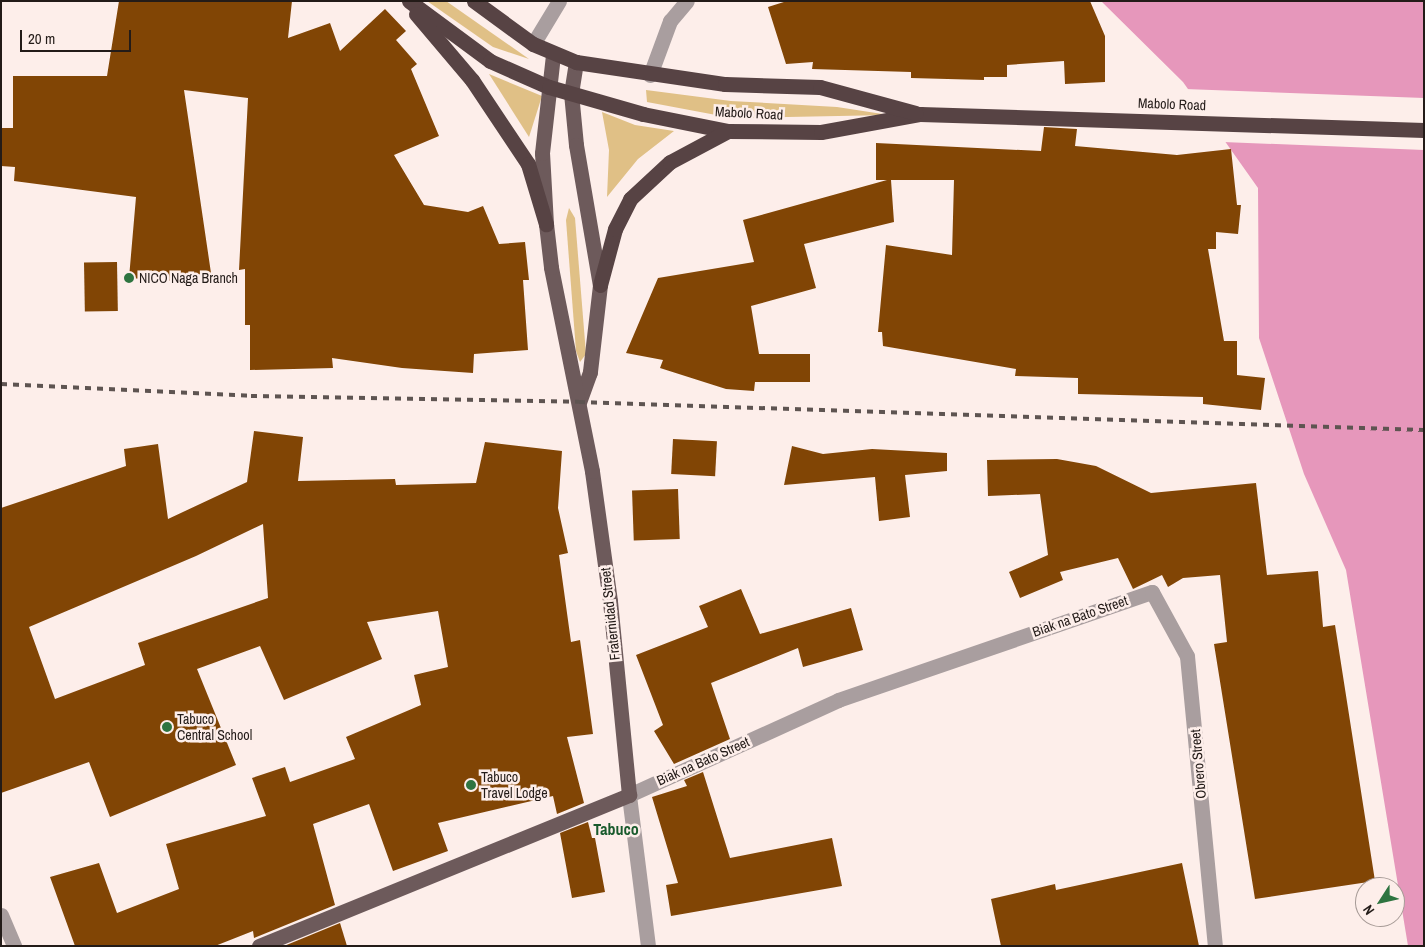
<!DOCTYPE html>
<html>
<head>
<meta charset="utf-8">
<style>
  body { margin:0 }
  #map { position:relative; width:1425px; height:947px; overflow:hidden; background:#fdeeea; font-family:"Archivo Narrow",sans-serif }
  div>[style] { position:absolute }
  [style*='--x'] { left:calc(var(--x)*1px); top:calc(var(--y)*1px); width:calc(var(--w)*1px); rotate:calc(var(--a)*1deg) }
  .green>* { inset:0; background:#e0c086 }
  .water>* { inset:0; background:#e697bb }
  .pier>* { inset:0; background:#fdeeea }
  .building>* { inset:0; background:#814505; transform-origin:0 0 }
  .minor>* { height:15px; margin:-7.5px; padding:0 7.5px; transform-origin:7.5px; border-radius:7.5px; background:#a99e9f }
  .major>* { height:15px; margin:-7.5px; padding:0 7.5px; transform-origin:7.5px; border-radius:7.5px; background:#6d5a5b }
  .highway>* { height:15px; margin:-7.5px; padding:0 7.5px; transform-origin:7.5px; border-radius:7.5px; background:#574344 }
  .rail>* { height:4px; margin-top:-2px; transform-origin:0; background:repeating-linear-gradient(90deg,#5e5451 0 6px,transparent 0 12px) }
  .dots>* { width:14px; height:14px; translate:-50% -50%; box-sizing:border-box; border:2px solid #fdeeea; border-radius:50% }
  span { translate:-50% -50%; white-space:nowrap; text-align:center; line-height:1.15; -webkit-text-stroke:5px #fdeeea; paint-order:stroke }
  .street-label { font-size:14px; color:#231b18 }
  .poi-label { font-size:14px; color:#231b18 }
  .left { translate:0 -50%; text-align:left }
  .quarter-label { font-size:16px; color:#185a2c; font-weight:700 }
  .frame { position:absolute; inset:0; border:2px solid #231b18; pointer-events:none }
  .north { position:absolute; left:1355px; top:877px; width:50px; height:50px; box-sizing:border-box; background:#fdeeea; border:1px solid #a69a96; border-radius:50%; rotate:235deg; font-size:14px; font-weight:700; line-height:20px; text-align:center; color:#231b18 }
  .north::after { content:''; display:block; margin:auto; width:18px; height:22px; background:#2e7440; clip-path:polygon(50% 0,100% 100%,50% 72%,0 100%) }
  .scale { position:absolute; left:20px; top:30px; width:111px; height:22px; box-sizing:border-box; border:2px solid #231b18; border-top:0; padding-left:6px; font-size:15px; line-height:18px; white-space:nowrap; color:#231b18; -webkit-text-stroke:4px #fdeeea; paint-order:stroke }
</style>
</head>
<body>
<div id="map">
  <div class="green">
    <div style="clip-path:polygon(427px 1px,446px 1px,529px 59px,493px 47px)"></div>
    <div style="clip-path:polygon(489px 74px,542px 96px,529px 137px)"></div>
    <div style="clip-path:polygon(646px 90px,731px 101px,837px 107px,889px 115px,732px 118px,647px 102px)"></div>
    <div style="clip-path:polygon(602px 112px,635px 125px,674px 131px,638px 159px,607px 197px,609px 150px)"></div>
    <div style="clip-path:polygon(569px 208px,575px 218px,586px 354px,580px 362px,576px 351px,566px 220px)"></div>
  </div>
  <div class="water">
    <div style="clip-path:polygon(1101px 1px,1424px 1px,1424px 946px,1408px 946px,1346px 570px,1304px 474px,1259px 338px,1258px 188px,1183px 82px)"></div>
  </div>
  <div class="pier">
    <div style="clip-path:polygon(1185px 89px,1424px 98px,1424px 150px,1223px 142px)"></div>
  </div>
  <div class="building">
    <div style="clip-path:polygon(119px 1px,292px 1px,288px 38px,330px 23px,340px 51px,385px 9px,406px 31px,396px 40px,417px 64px,411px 69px,439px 136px,394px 155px,424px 205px,468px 212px,483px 206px,499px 244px,525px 242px,529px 280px,523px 280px,528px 350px,474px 354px,473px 373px,402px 368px,332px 358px,333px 368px,250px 370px,250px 325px,245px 325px,245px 269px,239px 270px,248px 98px,184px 90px,211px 273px,175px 277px,174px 281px,129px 278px,136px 197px,14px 181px,15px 167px,1px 166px,1px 128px,13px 128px,13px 76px,107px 76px)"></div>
    <div style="clip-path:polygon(787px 1px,1090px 1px,1105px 36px,1105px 82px,1065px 84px,1064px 61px,1007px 65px,1007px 77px,984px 77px,984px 80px,911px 78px,911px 72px,812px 69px,813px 62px,786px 64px,768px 7px)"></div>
    <div style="clip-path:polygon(1044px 127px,1077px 129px,1075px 146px,1177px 155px,1231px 149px,1237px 205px,1241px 205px,1238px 234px,1216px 232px,1216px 249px,1208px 249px,1224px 341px,1237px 341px,1237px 375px,1265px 378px,1261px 410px,1203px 404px,1203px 397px,1078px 394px,1078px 378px,1015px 376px,1016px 369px,883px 346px,882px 332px,878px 332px,886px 245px,952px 255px,954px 180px,891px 180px,894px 222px,804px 244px,816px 288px,751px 306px,759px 354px,810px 354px,810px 382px,755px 382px,754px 391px,726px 389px,660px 368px,663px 360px,626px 353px,658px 278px,754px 262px,743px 220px,887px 180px,876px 180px,876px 143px,1041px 151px)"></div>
    <div style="left:117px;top:262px;width:49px;height:33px;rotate:89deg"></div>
    <div style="clip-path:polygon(evenodd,254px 431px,303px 437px,298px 481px,395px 479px,396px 485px,476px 483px,485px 442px,562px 451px,558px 508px,568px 553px,559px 555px,571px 642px,580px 640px,593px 734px,567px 737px,584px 803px,557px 814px,553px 796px,438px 823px,448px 851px,393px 871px,369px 804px,313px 824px,335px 905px,254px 938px,253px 931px,215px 946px,75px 946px,50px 877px,99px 863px,117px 913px,179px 889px,166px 844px,266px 816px,252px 778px,285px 767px,290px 782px,355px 759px,346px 737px,421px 705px,414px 675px,448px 667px,438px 611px,367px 622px,382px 659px,284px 700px,260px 646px,197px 669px,236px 765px,110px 817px,89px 762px,1px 793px,1px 508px,126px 466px,124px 449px,158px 444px,168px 519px,247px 482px,254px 431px,263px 524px,268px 598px,138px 643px,145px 665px,55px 699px,29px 627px,196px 556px,263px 524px)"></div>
    <div style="left:673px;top:439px;width:44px;height:35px;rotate:3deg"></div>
    <div style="clip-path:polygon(792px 446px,823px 454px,872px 449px,947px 453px,947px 471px,905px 475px,910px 517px,879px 521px,875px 477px,784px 485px)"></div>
    <div style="clip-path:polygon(1057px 459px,1096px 466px,1151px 493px,1256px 483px,1267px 575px,1318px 571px,1323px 627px,1335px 625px,1375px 881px,1255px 899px,1214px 644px,1227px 642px,1220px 575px,1183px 578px,1168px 587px,1162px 575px,1133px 589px,1118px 558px,1060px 572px,1063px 580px,1020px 598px,1009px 572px,1048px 555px,1040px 494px,988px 496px,987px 460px)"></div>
    <div style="left:678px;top:489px;width:50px;height:46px;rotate:88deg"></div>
    <div style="clip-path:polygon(741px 589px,760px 634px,851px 608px,863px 650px,803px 667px,798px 648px,711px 683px,730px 739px,674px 764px,654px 731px,663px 725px,636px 655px,708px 627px,699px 606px)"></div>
    <div style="clip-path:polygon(703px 772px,730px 858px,832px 838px,842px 886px,671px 916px,666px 885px,678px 883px,652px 797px,687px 786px,684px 780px)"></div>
    <div style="clip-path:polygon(588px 822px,592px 838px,595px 838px,605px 892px,572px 898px,560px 833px)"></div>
    <div style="clip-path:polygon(1182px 863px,1199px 946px,1001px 946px,991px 899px,1055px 884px,1056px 890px)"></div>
    <div style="clip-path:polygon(340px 923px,347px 946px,284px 946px)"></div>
  </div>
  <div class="minor">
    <div style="--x:533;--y:44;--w:50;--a:-58.8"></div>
    <div style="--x:650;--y:75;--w:58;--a:-69.7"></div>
    <div style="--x:670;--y:21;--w:26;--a:-50"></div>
    <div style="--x:1;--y:915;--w:34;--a:67"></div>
    <div style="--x:648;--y:946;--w:152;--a:-97.2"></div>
    <div style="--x:629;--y:795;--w:230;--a:-24.4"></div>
    <div style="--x:838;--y:700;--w:332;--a:-19"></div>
    <div style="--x:1152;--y:592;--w:73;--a:61.3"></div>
    <div style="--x:1187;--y:656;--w:291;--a:84.5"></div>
  </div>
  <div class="major">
    <div style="--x:576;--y:62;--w:31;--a:99"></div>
    <div style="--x:571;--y:93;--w:52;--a:84.5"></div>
    <div style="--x:576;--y:145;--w:142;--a:80.3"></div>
    <div style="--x:600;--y:285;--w:88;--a:96.6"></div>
    <div style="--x:590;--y:372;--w:32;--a:110"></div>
    <div style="--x:259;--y:946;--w:400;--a:-22.2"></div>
    <div style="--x:629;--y:795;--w:195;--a:-95.6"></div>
    <div style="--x:610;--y:601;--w:131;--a:-97.9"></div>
    <div style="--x:592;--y:471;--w:208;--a:-101.4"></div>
    <div style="--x:551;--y:267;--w:43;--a:-96.6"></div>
    <div style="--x:546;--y:224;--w:71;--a:-93.2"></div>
    <div style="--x:542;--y:153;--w:99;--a:-83.6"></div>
  </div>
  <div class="highway">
    <div style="--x:409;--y:1;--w:101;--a:36.5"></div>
    <div style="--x:490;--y:61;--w:64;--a:23.8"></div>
    <div style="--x:549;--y:87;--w:98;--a:16"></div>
    <div style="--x:643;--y:114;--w:87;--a:11.3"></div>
    <div style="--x:728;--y:131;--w:93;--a:0.6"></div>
    <div style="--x:821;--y:132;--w:101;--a:-10.3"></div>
    <div style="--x:920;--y:114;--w:504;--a:1.82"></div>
    <div style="--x:474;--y:1;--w:73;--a:36.1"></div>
    <div style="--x:533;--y:44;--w:47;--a:22.7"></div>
    <div style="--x:576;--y:62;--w:151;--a:8.4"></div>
    <div style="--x:725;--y:84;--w:95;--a:1.8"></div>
    <div style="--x:820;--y:87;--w:99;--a:15.2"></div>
    <div style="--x:416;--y:14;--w:87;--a:49.7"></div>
    <div style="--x:472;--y:80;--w:101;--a:56.3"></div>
    <div style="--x:528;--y:164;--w:63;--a:73.3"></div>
    <div style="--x:600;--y:285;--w:58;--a:-75"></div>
    <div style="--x:615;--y:229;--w:34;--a:-63"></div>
    <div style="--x:630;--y:199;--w:54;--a:-42.8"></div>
    <div style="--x:670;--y:162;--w:66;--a:-28.1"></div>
  </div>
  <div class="rail">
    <div style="--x:1;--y:384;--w:250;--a:2.7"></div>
    <div style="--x:251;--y:396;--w:328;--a:1"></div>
    <div style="--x:579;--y:402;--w:845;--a:1.9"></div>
  </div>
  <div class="dots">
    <div style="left:129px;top:278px;background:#2e7440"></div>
    <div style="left:167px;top:727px;background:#2e7440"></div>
    <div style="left:471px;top:785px;background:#2e7440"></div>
  </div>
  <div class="street-label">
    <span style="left:1172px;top:104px;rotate:2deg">Mabolo Road</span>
    <span style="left:749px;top:113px;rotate:3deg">Mabolo Road</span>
    <span style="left:610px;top:614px;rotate:-96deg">Fraternidad Street</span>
    <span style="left:1080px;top:616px;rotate:-19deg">Biak na Bato Street</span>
    <span style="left:703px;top:761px;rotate:-24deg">Biak na Bato Street</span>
    <span style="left:1198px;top:764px;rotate:-95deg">Obrero Street</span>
  </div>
  <div class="poi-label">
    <span class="left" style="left:139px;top:278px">NICO Naga Branch</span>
    <span class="left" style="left:177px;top:727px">Tabuco<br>Central School</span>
    <span class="left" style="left:481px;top:785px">Tabuco<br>Travel Lodge</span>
  </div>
  <div class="quarter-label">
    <span style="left:616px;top:829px">Tabuco</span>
  </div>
  <div class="frame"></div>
  <div class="north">N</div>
  <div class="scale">20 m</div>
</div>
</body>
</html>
